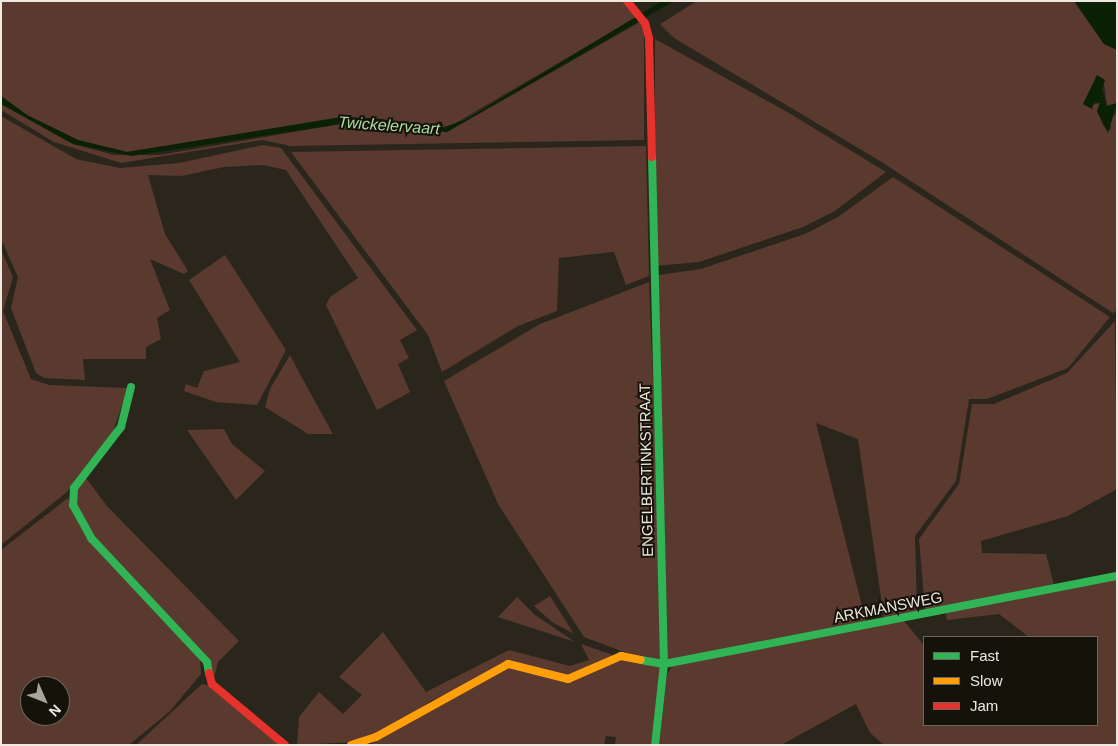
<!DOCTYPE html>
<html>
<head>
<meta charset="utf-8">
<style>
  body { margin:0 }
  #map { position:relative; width:1118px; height:746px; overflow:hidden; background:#2a261c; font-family:Arial,sans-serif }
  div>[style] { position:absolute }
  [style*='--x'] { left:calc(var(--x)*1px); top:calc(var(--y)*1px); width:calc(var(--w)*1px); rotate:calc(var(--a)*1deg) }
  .green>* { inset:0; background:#5a392f }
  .water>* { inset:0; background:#0b2105 }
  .fast>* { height:8px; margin:-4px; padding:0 4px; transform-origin:4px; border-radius:4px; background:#30b455 }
  .slow>* { height:8px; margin:-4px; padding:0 4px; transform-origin:4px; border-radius:4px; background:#ff9f0a }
  .jam>* { height:8px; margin:-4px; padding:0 4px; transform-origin:4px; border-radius:4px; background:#e5322d }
  span { translate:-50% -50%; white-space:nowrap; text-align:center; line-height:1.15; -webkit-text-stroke:4px #15120a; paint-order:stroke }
  .street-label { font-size:15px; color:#eee9de }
  .water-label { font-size:16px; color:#addaa1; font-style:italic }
  .frame { position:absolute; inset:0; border:2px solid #eee9de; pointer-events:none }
  .legend { position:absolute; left:923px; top:636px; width:175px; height:90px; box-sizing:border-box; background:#15120a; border:1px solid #6c685f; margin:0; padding:6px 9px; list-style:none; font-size:15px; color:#eee9de }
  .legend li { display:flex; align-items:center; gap:10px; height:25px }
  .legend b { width:25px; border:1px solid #6c685f }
  .north { position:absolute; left:20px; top:676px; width:50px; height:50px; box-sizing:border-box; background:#15120a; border:1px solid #6c685f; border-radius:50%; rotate:134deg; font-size:14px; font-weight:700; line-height:20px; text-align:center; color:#eee9de }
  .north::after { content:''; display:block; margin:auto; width:18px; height:22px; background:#a9a59a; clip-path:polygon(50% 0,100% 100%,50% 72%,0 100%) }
</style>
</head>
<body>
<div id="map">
  <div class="green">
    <div style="clip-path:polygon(1px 1px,623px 1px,637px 17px,449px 127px,353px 117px,127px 152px,78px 140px,27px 115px,1px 96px)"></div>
    <div style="clip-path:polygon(697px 1px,1074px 1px,1104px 44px,1117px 50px,1117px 103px,1107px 106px,1104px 84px,1097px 75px,1092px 105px,1100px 103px,1097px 111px,1104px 127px,1111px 130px,1110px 120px,1117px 112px,1117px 310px,1113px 313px,880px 161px,674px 38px,660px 24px)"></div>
    <div style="clip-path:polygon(640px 22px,644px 30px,644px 140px,291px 146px,262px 140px,121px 163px,54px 142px,1px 110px,1px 104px,73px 144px,114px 155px,159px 155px,347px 123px,447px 132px)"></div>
    <div style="clip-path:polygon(655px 39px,789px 113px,886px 172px,835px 211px,803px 227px,699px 262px,655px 266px)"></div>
    <div style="clip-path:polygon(1px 116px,76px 159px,120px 168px,179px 163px,263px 145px,281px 148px,417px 330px,400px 340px,409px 358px,398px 364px,410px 392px,377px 410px,326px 305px,330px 297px,358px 278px,286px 170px,263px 165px,224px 167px,181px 176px,148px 175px,165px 234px,188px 271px,184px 274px,150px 259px,170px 310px,157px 318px,161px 339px,146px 347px,146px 359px,83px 359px,85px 380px,44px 378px,36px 373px,11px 308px,18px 277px,1px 239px)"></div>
    <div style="clip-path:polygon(646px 146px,649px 276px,626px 285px,614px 252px,559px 258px,557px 311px,518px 326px,442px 372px,428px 335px,291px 152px)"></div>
    <div style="clip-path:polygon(893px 177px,1110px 317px,1068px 368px,987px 399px,969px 399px,956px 481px,915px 536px,917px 612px,884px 618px,858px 439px,816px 423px,866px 622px,668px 660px,658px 275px,701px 269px,805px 234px,838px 217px)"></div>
    <div style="clip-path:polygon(1px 250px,13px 277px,3px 311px,31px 379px,49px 385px,128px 388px,112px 435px,67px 492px,1px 545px)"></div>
    <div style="clip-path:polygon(225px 255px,286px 350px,257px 405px,216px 402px,184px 391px,186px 384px,197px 388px,204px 371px,240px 362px,189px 280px)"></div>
    <div style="clip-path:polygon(649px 282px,655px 433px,661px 660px,632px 655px,584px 637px,498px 504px,444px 381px,540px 324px)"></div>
    <div style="clip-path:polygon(1115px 321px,1117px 489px,1068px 516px,981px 541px,982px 553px,1046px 554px,1054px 585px,925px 610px,919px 539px,959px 484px,972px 404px,994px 404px,1067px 373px)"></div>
    <div style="clip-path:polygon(290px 355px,307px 387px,333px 434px,308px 434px,265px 407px,270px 389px)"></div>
    <div style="clip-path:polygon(224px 429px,232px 444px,265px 471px,236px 500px,187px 430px)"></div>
    <div style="clip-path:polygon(86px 478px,107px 506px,239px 641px,218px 662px,213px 683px,210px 664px,88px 529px,72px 494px)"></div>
    <div style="clip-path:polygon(evenodd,68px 498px,84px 532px,200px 660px,201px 674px,170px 711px,129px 745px,1px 745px,1px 550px,68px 498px,30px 686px,60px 686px,60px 716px,30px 716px,30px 686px)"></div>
    <div style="clip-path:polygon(1117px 579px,1117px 745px,884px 745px,870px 733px,856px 704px,781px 745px,659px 745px,667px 674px,672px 666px,904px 621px,924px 645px,924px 725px,1097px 725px,1097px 637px,1029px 637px,999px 614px,947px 620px,945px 612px)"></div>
    <div style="clip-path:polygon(550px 596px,574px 634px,552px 622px,534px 606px)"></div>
    <div style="clip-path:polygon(517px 597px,535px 615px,575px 642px,498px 617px)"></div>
    <div style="clip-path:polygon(383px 632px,426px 692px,509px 650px,570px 666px,589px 660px,581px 644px,613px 655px,565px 677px,515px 663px,431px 701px,392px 727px,356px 742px,297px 745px,299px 717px,319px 692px,343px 714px,362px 695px,339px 677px)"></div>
    <div style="clip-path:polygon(621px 659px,661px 667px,651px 745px,615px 745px,616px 737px,606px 736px,604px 745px,369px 745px,507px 667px,574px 680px)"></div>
    <div style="clip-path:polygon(202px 684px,211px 686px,280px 745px,136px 745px)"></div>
  </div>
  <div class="water">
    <div style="clip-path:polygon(662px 1px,674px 1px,447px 132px,347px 123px,132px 156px,73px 144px,1px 104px,1px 96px,27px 115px,78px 140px,127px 152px,335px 118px,374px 118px,442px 128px,467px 119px)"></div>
    <div style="clip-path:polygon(1074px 1px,1117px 1px,1117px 50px,1104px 44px)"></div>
    <div style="clip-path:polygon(1097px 75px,1105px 80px,1102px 89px,1107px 106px,1117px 103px,1108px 133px,1097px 111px,1100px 103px,1094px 102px,1092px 109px,1083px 104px)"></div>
  </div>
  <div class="fast">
    <div style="--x:652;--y:157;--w:507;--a:88.64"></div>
    <div style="--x:664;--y:664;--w:81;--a:96.3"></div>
    <div style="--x:131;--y:387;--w:41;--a:104"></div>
    <div style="--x:121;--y:427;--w:77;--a:127.6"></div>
    <div style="--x:74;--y:488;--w:17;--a:93"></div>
    <div style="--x:73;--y:505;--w:38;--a:61"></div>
    <div style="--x:91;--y:538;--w:170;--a:46.9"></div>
    <div style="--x:207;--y:662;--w:11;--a:80"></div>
    <div style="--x:641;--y:660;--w:23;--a:10"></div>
    <div style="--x:664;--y:664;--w:461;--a:-11"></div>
  </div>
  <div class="slow">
    <div style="--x:351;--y:745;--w:26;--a:-18"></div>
    <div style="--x:376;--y:737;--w:151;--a:-28.9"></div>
    <div style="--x:508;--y:664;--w:62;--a:14"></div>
    <div style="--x:568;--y:679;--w:58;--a:-23.5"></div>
    <div style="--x:621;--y:656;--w:20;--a:11"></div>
  </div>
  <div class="jam">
    <div style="--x:627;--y:1;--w:28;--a:51"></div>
    <div style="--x:645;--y:23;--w:16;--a:75"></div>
    <div style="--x:649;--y:38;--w:119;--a:88.6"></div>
    <div style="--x:209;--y:673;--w:11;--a:75"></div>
    <div style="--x:212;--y:684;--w:95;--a:39.9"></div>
  </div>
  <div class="street-label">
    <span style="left:646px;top:470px;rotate:-91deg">ENGELBERTINKSTRAAT</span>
    <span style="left:888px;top:607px;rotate:-11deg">ARKMANSWEG</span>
  </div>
  <div class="water-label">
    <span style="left:389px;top:126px;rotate:4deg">Twickelervaart</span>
  </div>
  <div class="frame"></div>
  <ul class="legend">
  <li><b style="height:6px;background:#30b455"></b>Fast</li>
  <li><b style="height:6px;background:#ff9f0a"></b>Slow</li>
  <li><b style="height:6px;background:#e5322d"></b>Jam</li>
  </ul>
  <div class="north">N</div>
</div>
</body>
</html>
